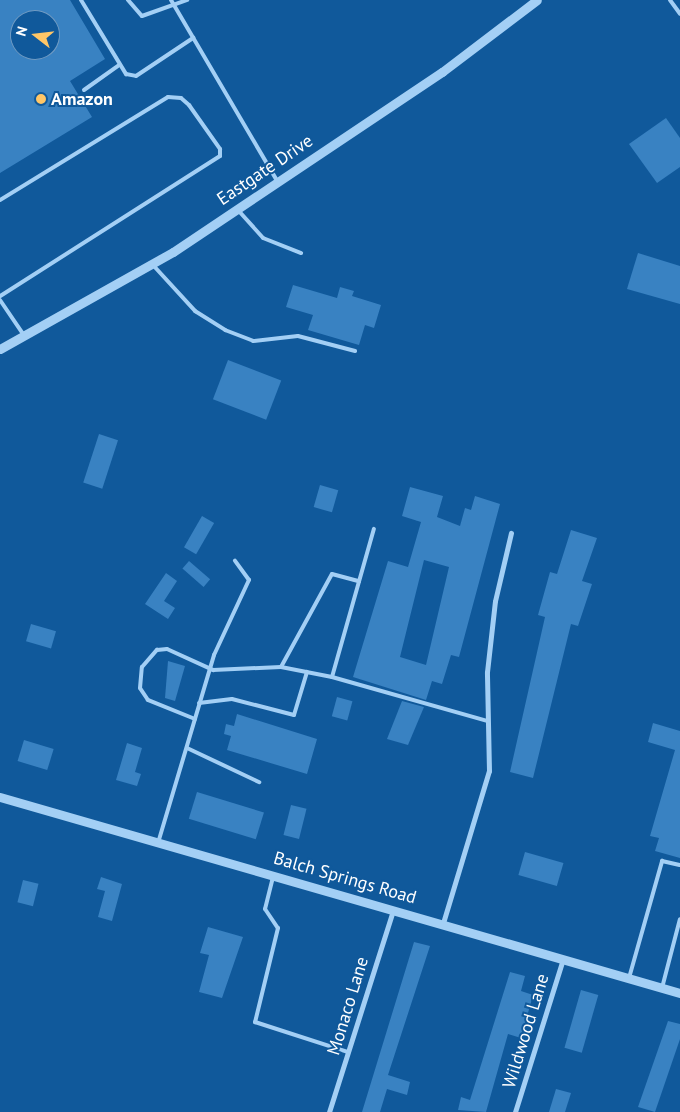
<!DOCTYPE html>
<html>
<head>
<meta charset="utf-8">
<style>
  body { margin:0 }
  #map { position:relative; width:680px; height:1112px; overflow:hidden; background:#10599b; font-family:"PT Sans",sans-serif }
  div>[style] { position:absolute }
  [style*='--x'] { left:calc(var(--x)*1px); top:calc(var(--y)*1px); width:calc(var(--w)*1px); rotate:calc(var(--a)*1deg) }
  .building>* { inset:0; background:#3982c2; transform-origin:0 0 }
  .service>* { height:4px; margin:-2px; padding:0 2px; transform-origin:2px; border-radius:2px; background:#a3cff5 }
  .minor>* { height:5px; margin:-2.5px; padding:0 2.5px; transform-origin:2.5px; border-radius:2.5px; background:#a3cff5 }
  .tertiary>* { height:9px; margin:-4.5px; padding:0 4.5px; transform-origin:4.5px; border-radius:4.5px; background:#a3cff5 }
  .dots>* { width:14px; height:14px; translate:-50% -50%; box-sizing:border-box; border:2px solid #10599b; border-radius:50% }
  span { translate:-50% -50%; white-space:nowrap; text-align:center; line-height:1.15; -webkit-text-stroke:4px #10599b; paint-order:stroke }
  .poi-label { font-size:18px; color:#fff; font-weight:700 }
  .left { translate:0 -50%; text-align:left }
  .street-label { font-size:18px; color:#fff }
  .north { position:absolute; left:10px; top:10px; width:50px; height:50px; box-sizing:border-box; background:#10599b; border:1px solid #709bc3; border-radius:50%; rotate:286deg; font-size:14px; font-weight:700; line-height:20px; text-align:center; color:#fff }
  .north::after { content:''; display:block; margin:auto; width:18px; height:22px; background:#ffc667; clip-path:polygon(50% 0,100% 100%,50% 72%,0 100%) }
</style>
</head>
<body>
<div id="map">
  <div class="building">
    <div style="clip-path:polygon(evenodd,0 0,70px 0,105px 59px,70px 81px,92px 117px,0 173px,0 0,20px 20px,50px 20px,50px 50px,20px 50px,20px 20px)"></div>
    <div style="clip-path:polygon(666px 118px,680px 138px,680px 167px,657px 183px,629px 144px)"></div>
    <div style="clip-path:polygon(638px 253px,680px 266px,680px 304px,627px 289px)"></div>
    <div style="clip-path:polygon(293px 285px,337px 298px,340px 287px,354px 291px,352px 296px,381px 305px,374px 328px,365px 325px,359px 345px,308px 330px,313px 315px,286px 307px)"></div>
    <div style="left:228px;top:360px;width:57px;height:42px;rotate:21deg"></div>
    <div style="left:99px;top:434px;width:20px;height:51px;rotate:18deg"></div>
    <div style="left:320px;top:485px;width:19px;height:23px;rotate:16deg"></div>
    <div style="clip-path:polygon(evenodd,410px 487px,443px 496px,437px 517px,460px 526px,465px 508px,471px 510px,475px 496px,500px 504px,459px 657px,451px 655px,442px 684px,432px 681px,426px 700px,353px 677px,388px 561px,408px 567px,421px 522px,402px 516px,410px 487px,424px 560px,449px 567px,426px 665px,400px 657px,424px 560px)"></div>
    <div style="left:202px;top:516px;width:14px;height:36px;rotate:30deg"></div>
    <div style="clip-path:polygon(571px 530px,597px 538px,582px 581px,592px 584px,578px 626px,571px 624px,533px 778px,510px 772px,545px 617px,538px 615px,550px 572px,557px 574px)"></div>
    <div style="left:189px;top:561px;width:28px;height:10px;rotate:41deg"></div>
    <div style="clip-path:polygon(166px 573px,177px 581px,164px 601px,175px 608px,168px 619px,145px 604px)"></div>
    <div style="left:31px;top:624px;width:26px;height:18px;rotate:16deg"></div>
    <div style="clip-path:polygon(168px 661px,185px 666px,175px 701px,165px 698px)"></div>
    <div style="left:337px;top:697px;width:16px;height:20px;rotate:15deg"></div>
    <div style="clip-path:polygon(402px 701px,424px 707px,408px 745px,387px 739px)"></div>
    <div style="clip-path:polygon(237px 714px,317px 739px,307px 774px,227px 750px,231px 736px,224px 734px,226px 724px,234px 726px)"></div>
    <div style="clip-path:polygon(653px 723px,680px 731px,680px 858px,655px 851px,659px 838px,650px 836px,675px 750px,648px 742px)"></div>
    <div style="left:24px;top:740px;width:31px;height:22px;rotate:17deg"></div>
    <div style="clip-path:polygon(127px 743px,142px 748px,135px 772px,141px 774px,137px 786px,116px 780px)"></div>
    <div style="left:197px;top:792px;width:70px;height:28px;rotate:17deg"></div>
    <div style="left:291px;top:805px;width:16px;height:31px;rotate:14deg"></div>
    <div style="left:525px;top:852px;width:40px;height:24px;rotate:16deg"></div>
    <div style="clip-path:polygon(101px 877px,122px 884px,112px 921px,98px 917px,105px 891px,97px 889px)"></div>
    <div style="left:23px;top:880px;width:16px;height:23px;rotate:14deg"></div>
    <div style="clip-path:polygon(208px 927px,243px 937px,222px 998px,199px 992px,209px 955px,200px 953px)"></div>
    <div style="clip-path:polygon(414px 942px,430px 946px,388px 1075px,410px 1082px,407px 1095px,387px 1089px,380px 1112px,362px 1112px)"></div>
    <div style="clip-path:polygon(510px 972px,525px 976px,521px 991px,533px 995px,521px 1038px,508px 1034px,486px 1112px,458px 1110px,461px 1097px,470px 1100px)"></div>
    <div style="left:581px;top:990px;width:18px;height:60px;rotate:16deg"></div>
    <div style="clip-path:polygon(668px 1021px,680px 1024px,680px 1039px,655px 1112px,638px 1107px)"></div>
    <div style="clip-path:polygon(556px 1089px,571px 1093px,565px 1112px,549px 1112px)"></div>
  </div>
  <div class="service">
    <div style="--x:81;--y:0;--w:87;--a:58.7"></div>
    <div style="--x:126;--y:74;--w:10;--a:11"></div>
    <div style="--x:136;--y:76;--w:69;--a:-33.7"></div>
    <div style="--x:128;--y:0;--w:21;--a:49"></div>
    <div style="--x:142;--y:16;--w:48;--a:-19.6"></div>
    <div style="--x:171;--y:0;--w:210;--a:59.6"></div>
    <div style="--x:670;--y:0;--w:17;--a:54"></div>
    <div style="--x:84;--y:90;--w:43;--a:-35.5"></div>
    <div style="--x:0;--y:200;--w:197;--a:-31.5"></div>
    <div style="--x:168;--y:97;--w:13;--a:4"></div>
    <div style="--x:181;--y:98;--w:11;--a:41"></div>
    <div style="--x:189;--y:105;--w:54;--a:54.8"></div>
    <div style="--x:220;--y:149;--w:7;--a:90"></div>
    <div style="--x:220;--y:156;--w:261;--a:147.5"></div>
    <div style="--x:237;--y:209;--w:39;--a:48"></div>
    <div style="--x:263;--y:238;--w:41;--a:21.5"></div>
    <div style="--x:152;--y:264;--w:64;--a:47.5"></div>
    <div style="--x:195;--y:311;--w:36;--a:32"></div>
    <div style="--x:225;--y:330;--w:30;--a:21"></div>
    <div style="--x:253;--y:341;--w:45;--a:-6.3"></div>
    <div style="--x:298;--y:336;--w:59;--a:14.7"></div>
    <div style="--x:0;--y:300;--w:41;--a:55.9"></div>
    <div style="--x:281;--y:667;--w:106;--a:-61.3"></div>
    <div style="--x:332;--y:574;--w:28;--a:15"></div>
    <div style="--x:332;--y:677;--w:154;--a:-74.2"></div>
    <div style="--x:199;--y:703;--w:33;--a:-7"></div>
    <div style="--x:232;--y:699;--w:64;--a:14.5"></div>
    <div style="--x:294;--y:715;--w:45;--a:-73.2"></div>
    <div style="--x:195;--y:719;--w:51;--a:-158"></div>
    <div style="--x:148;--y:700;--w:14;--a:-124"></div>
    <div style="--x:140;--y:688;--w:21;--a:-85"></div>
    <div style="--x:142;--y:667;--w:23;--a:-49"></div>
    <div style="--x:157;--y:650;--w:10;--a:-6"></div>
    <div style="--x:167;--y:649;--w:51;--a:24.5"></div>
    <div style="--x:213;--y:670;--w:68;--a:-2.5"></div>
    <div style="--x:281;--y:667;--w:52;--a:11.1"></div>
    <div style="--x:332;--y:677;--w:162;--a:15.8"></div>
    <div style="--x:187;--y:748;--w:80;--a:25.3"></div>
    <div style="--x:158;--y:843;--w:196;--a:-73.4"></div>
    <div style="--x:214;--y:655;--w:83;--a:-65"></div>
    <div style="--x:249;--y:580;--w:24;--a:-126"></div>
    <div style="--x:273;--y:877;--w:33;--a:104"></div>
    <div style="--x:265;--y:909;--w:23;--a:56"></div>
    <div style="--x:278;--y:928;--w:97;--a:103.7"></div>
    <div style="--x:255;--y:1022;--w:98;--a:17.9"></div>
    <div style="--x:629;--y:978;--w:122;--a:-74.2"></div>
    <div style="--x:662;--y:861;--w:18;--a:13"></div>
    <div style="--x:662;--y:988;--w:71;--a:-75.4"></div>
  </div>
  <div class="minor">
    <div style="--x:443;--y:923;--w:159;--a:-73.2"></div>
    <div style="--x:489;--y:771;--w:99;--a:-91.2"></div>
    <div style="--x:487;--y:672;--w:71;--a:-83.6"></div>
    <div style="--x:495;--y:601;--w:70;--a:-76.8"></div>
    <div style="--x:329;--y:1112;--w:212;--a:-72.4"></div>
    <div style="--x:515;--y:1112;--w:160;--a:-72.6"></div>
  </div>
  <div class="tertiary">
    <div style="--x:0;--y:349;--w:198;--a:-29.3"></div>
    <div style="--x:173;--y:252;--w:324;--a:-33.8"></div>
    <div style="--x:442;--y:72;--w:119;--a:-37.2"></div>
    <div style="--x:0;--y:797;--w:708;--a:16.08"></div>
  </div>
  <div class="dots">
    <div style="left:41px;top:99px;background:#ffc667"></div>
  </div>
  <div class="poi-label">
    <span class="left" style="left:51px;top:99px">Amazon</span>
  </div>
  <div class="street-label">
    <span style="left:265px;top:170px;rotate:-34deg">Eastgate Drive</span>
    <span style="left:345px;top:878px;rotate:16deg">Balch Springs Road</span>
    <span style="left:348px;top:1006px;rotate:-73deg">Monaco Lane</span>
    <span style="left:526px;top:1031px;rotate:-73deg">Wildwood Lane</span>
  </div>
  <div class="north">N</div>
</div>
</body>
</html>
